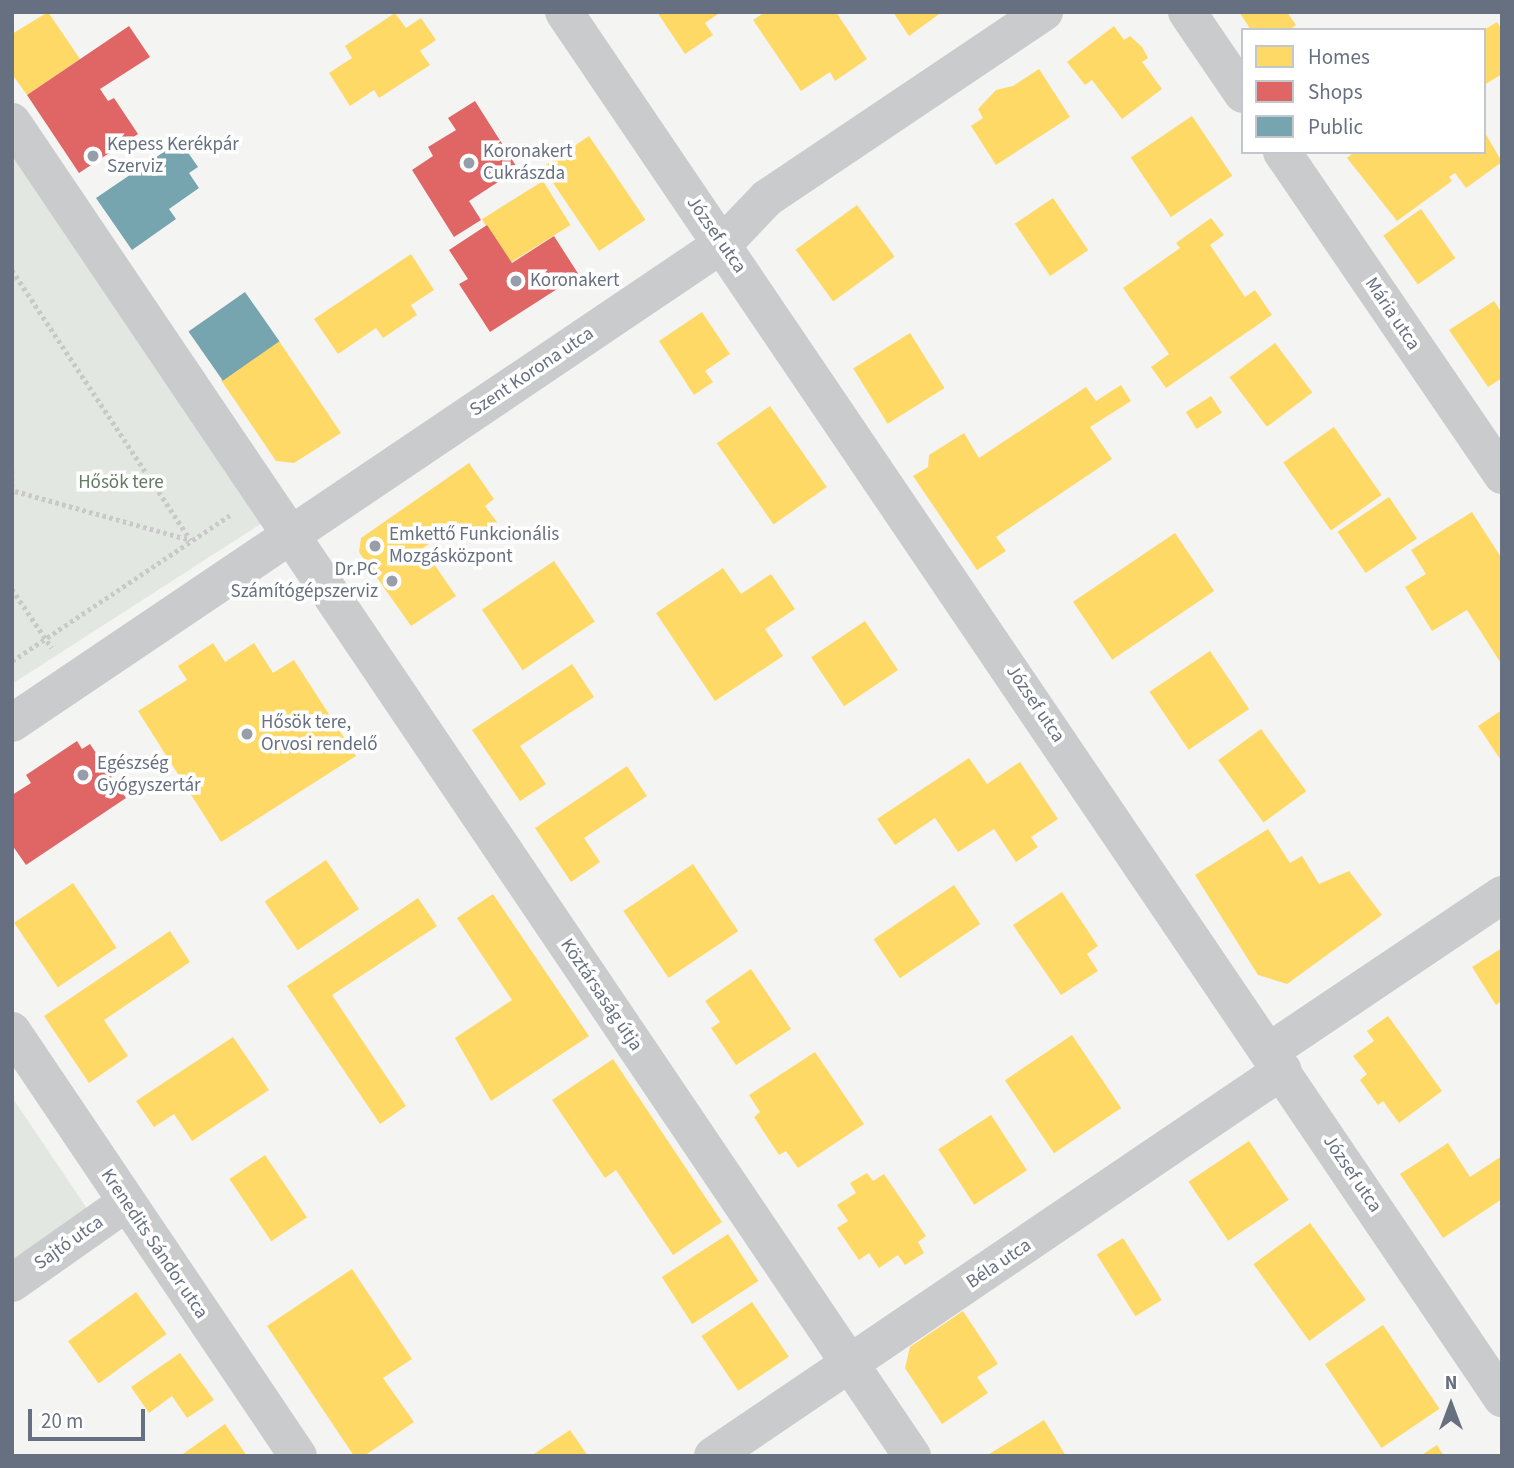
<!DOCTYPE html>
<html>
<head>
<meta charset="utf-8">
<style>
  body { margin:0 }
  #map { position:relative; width:1514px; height:1468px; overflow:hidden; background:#f4f4f3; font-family:"Source Sans 3",sans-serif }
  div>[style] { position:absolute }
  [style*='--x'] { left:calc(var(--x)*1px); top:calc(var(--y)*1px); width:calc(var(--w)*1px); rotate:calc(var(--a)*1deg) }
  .green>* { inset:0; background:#e3e7e2 }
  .homes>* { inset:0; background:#ffd966; transform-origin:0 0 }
  .shops>* { inset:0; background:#e06666 }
  .public>* { inset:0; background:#76a5af; transform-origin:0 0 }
  .path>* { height:4.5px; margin-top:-2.25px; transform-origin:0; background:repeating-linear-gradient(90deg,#c9c9c9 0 3.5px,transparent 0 7px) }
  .minor>* { height:38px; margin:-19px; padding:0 19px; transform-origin:19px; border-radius:19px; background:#cacbcd }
  .tertiary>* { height:38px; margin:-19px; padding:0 19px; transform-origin:19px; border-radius:19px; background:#cacbcd }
  .dots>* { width:19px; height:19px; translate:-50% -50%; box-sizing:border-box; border:4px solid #fff; border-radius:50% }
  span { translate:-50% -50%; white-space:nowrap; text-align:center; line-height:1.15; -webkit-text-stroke:7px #fff; paint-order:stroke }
  .poi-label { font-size:19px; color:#677081 }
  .left { translate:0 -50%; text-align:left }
  .right { translate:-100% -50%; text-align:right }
  .street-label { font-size:19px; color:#677081 }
  .park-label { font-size:19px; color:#657965 }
  .frame { position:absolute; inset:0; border:14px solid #677081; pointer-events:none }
  .legend { position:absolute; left:1241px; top:28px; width:245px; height:126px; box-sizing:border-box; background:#fff; border:2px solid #c2c6cd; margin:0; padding:9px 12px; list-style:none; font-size:21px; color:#677081 }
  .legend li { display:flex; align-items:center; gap:14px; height:35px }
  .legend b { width:35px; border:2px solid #c2c6cd }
  .north { position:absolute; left:1416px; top:1370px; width:70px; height:70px; -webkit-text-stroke:5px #fff; paint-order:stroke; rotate:0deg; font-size:19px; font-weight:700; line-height:28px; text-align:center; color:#677081 }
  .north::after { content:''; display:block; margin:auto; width:24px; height:32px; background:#677081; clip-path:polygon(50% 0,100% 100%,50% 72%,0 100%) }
  .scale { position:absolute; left:28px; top:1409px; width:117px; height:32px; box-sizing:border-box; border:4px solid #677081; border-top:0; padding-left:9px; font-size:21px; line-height:24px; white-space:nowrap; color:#677081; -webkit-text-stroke:5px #fff; paint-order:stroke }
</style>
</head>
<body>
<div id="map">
  <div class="green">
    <div style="clip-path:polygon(31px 151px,273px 516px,12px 684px,12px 163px)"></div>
    <div style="clip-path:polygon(12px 1097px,92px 1216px,12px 1270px)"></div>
  </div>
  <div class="homes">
    <div style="clip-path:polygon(48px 12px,80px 59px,27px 95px,12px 74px,12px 34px)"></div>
    <div style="clip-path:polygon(657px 12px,721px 12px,705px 23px,713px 35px,685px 54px)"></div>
    <div style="clip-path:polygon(765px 12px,836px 12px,867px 59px,835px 81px,830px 72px,801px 91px,753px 20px)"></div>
    <div style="clip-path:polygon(893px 12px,942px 12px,909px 36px)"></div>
    <div style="clip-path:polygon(1239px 12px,1287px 12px,1296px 25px,1289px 30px,1251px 30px)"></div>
    <div style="clip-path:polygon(395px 13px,406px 28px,421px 18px,436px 40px,420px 51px,430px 65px,379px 98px,374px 90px,350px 106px,329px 73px,352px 58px,345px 46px)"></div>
    <div style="clip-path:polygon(1497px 22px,1502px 30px,1502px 74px,1484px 85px,1484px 30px)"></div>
    <div style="clip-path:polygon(1114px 26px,1124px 40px,1130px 36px,1142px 47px,1148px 58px,1142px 62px,1162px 89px,1122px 119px,1092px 80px,1085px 85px,1067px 62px)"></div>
    <div style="clip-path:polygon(1039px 69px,1070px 117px,996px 165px,971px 126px,983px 118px,978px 109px,996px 90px,1013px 86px)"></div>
    <div style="left:1192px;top:116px;width:72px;height:74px;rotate:56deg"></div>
    <div style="clip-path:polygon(1484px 131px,1502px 162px,1466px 188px,1455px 173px,1449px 177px,1452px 181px,1397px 221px,1347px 158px,1354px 152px,1484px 152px)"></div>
    <div style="left:589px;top:136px;width:101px;height:56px;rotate:56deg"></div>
    <div style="left:543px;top:181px;width:52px;height:72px;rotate:58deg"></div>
    <div style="left:1053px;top:198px;width:63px;height:46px;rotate:56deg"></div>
    <div style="left:857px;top:205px;width:64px;height:76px;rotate:54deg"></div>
    <div style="left:1421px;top:209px;width:60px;height:46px;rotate:55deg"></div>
    <div style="clip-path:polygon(1211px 218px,1224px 235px,1210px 245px,1245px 297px,1255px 290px,1272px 315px,1166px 388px,1151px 367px,1169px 354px,1123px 288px,1180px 248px,1176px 243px)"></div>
    <div style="clip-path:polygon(411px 254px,434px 290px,411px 305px,417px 315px,383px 338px,376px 328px,338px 354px,314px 319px)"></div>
    <div style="clip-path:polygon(1494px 301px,1502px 313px,1502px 378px,1488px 387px,1449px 330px)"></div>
    <div style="clip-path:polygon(702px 312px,730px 354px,705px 371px,713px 382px,694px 395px,659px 341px)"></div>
    <div style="left:910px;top:333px;width:65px;height:67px;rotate:58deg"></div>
    <div style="clip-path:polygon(279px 341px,341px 433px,294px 463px,276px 461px,221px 380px)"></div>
    <div style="left:1275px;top:343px;width:62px;height:57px;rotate:53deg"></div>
    <div style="clip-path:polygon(1121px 385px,1131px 401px,1090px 427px,1112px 459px,996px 537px,1006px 551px,977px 570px,913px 476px,928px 467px,929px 455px,964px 433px,979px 458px,1086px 387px,1096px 401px)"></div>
    <div style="left:1211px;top:396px;width:20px;height:30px;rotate:57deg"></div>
    <div style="left:770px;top:406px;width:99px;height:65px;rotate:55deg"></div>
    <div style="left:1334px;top:427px;width:83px;height:62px;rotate:55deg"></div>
    <div style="clip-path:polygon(469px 463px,494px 499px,485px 506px,497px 522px,469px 541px,458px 524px,423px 548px,456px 596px,411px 626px,359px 552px,361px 538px)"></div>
    <div style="left:1389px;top:497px;width:50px;height:62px;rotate:56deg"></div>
    <div style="clip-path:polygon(1472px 512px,1502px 559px,1502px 665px,1467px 610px,1432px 631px,1405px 587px,1426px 574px,1411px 550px)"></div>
    <div style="left:1175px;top:533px;width:70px;height:123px;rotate:56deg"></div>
    <div style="left:554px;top:561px;width:73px;height:87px;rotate:56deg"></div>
    <div style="clip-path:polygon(723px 568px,741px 594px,771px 574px,795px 609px,765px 629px,783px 656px,715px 701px,656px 613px)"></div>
    <div style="left:865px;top:621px;width:59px;height:65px;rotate:56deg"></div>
    <div style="clip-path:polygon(213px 643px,225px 662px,254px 643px,273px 673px,294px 660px,356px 756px,221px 842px,138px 711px,187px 680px,178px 666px)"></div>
    <div style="left:1210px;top:651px;width:70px;height:73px;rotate:56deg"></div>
    <div style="clip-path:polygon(572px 664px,594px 697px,520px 746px,546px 784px,520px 801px,472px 730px)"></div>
    <div style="clip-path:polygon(1502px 710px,1502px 762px,1478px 726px)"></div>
    <div style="left:1261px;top:729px;width:77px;height:53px;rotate:54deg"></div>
    <div style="clip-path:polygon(969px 758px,987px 784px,1020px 762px,1058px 819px,1031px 837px,1038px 847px,1016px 862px,994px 829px,958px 852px,935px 818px,895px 845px,877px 819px)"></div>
    <div style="clip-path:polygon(627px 766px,647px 796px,584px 838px,600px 862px,571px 882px,535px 828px)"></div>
    <div style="clip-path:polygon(1268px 829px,1290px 863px,1302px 856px,1319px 884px,1349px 871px,1382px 915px,1287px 984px,1258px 975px,1195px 875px)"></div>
    <div style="left:326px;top:860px;width:59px;height:74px;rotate:56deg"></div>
    <div style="left:693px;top:864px;width:81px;height:84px;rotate:56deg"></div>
    <div style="left:73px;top:883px;width:78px;height:71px;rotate:56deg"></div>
    <div style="left:954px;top:885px;width:47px;height:97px;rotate:56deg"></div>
    <div style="clip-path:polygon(1062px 892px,1098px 946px,1087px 954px,1098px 971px,1061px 995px,1013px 925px)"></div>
    <div style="clip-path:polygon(493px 894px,589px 1036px,491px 1101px,455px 1038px,512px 1000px,457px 918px)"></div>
    <div style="clip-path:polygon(418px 898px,437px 926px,332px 995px,406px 1106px,380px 1124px,287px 986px)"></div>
    <div style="clip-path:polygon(170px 931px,190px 962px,104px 1020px,128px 1056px,89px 1083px,44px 1016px)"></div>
    <div style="clip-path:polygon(1502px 948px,1502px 1001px,1496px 1005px,1472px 967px)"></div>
    <div style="clip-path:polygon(751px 969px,791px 1029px,736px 1065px,711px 1028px,720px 1022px,705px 1001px)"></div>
    <div style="clip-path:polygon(1388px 1016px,1442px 1091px,1399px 1123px,1383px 1101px,1378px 1105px,1360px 1080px,1367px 1074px,1353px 1056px,1374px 1041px,1367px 1031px)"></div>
    <div style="left:1072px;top:1035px;width:88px;height:81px;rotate:56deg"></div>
    <div style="clip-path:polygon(233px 1037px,269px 1090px,192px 1141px,174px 1114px,154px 1127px,136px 1101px)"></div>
    <div style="clip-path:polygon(815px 1052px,864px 1124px,798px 1168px,786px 1151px,779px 1155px,754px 1117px,760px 1112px,749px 1095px)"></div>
    <div style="clip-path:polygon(613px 1059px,722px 1222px,673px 1255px,616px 1170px,605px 1178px,552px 1100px)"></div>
    <div style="left:991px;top:1115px;width:66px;height:63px;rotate:57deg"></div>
    <div style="left:1249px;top:1141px;width:71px;height:73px;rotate:56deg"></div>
    <div style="clip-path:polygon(1448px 1143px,1470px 1177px,1502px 1156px,1502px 1199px,1443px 1238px,1400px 1174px)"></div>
    <div style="left:265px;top:1155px;width:75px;height:43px;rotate:56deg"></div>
    <div style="clip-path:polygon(867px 1173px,873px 1181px,884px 1174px,926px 1236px,918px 1242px,924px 1253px,905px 1265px,898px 1255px,879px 1268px,869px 1253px,859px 1260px,837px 1228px,848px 1221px,837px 1205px,856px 1193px,850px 1183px)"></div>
    <div style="left:1310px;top:1223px;width:95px;height:70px;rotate:54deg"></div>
    <div style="left:728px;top:1234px;width:56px;height:79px;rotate:57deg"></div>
    <div style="left:1123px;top:1238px;width:73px;height:31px;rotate:58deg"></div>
    <div style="clip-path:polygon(352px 1269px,412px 1359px,383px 1378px,414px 1422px,364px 1456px,354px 1456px,267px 1326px)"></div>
    <div style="left:136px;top:1292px;width:52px;height:84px;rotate:54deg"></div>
    <div style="left:752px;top:1302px;width:66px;height:61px;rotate:56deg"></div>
    <div style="clip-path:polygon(963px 1311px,998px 1364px,977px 1377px,988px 1393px,942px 1424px,905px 1368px,910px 1347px)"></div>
    <div style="left:1383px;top:1325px;width:101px;height:70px;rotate:56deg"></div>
    <div style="clip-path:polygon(180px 1353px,214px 1400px,187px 1418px,172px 1396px,149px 1413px,131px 1387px)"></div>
    <div style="clip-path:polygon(1044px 1420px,1066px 1456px,986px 1456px)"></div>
    <div style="clip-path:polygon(225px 1424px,247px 1456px,180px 1456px)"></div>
    <div style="clip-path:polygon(570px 1430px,588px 1456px,531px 1456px)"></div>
    <div style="clip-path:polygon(1437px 1445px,1444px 1456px,1420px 1456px)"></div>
  </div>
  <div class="shops">
    <div style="clip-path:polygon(129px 26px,150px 57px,100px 89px,108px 101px,114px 98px,138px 134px,79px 173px,27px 95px)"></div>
    <div style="clip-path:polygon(475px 101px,518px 169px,469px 201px,481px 220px,454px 237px,412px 170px,433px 156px,428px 147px,456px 130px,448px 118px)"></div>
    <div style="clip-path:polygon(487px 225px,512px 263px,554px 236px,579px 275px,490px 332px,459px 284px,468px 279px,449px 250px)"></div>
    <div style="clip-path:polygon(77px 741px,82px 749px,90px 744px,126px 798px,26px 865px,12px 845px,12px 795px,31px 783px,26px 775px)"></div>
  </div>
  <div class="public">
    <div style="clip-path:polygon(180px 141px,198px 167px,189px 173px,199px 188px,169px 209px,176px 219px,132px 250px,96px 198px)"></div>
    <div style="left:245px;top:292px;width:60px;height:69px;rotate:55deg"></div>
  </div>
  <div class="path">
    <div style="--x:12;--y:270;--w:324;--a:56.5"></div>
    <div style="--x:12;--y:470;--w:25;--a:90"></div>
    <div style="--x:15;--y:491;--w:182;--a:15.6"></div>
    <div style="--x:12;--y:589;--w:71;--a:55.9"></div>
    <div style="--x:12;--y:661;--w:262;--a:-33.8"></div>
  </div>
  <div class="minor">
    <div style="--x:1187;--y:12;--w:99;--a:55.7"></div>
    <div style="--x:12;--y:122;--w:1609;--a:55.99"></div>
    <div style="--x:1282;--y:152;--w:391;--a:55.7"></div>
    <div style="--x:12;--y:723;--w:859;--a:-33.99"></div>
    <div style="--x:724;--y:243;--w:62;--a:-46.3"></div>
    <div style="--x:767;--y:198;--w:334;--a:-33.9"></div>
    <div style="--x:12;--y:1031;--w:512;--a:56.06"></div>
    <div style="--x:1270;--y:1051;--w:280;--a:-33.9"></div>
    <div style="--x:12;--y:1283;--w:139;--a:-35.1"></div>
    <div style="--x:713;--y:1456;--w:688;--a:-34.11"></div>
  </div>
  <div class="tertiary">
    <div style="--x:564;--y:12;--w:1674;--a:55.91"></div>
  </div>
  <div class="dots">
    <div style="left:93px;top:156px;background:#989ea9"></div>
    <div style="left:469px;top:163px;background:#989ea9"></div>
    <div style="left:516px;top:281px;background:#989ea9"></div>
    <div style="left:375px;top:546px;background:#989ea9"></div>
    <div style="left:392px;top:581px;background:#989ea9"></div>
    <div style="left:247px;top:734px;background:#989ea9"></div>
    <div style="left:83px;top:775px;background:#989ea9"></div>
  </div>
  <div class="poi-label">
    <span class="left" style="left:107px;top:156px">Kepess Kerékpár<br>Szerviz</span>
    <span class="left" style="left:483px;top:163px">Koronakert<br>Cukrászda</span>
    <span class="left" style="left:530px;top:281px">Koronakert</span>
    <span class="left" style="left:389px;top:546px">Emkettő Funkcionális<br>Mozgásközpont</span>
    <span class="right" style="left:378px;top:581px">Dr.PC<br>Számítógépszerviz</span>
    <span class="left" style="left:261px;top:734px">Hősök tere,<br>Orvosi rendelő</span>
    <span class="left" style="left:97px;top:775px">Egészség<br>Gyógyszertár</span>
  </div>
  <div class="street-label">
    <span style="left:716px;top:235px;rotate:55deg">József utca</span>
    <span style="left:1392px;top:314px;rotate:56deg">Mária utca</span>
    <span style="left:532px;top:372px;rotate:-34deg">Szent Korona utca</span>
    <span style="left:1035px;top:704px;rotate:56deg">József utca</span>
    <span style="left:601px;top:995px;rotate:56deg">Köztársaság útja</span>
    <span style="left:1352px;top:1174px;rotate:56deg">József utca</span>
    <span style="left:69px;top:1243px;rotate:-35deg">Sajtó utca</span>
    <span style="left:154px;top:1244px;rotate:56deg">Krenedits Sándor utca</span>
    <span style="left:999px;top:1264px;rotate:-34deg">Béla utca</span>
  </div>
  <div class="park-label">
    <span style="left:121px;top:483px">Hősök tere</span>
  </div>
  <div class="frame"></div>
  <ul class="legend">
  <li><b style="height:19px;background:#ffd966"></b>Homes</li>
  <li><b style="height:19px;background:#e06666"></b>Shops</li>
  <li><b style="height:19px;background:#76a5af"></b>Public</li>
  </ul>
  <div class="north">N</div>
  <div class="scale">20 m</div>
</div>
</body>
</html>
